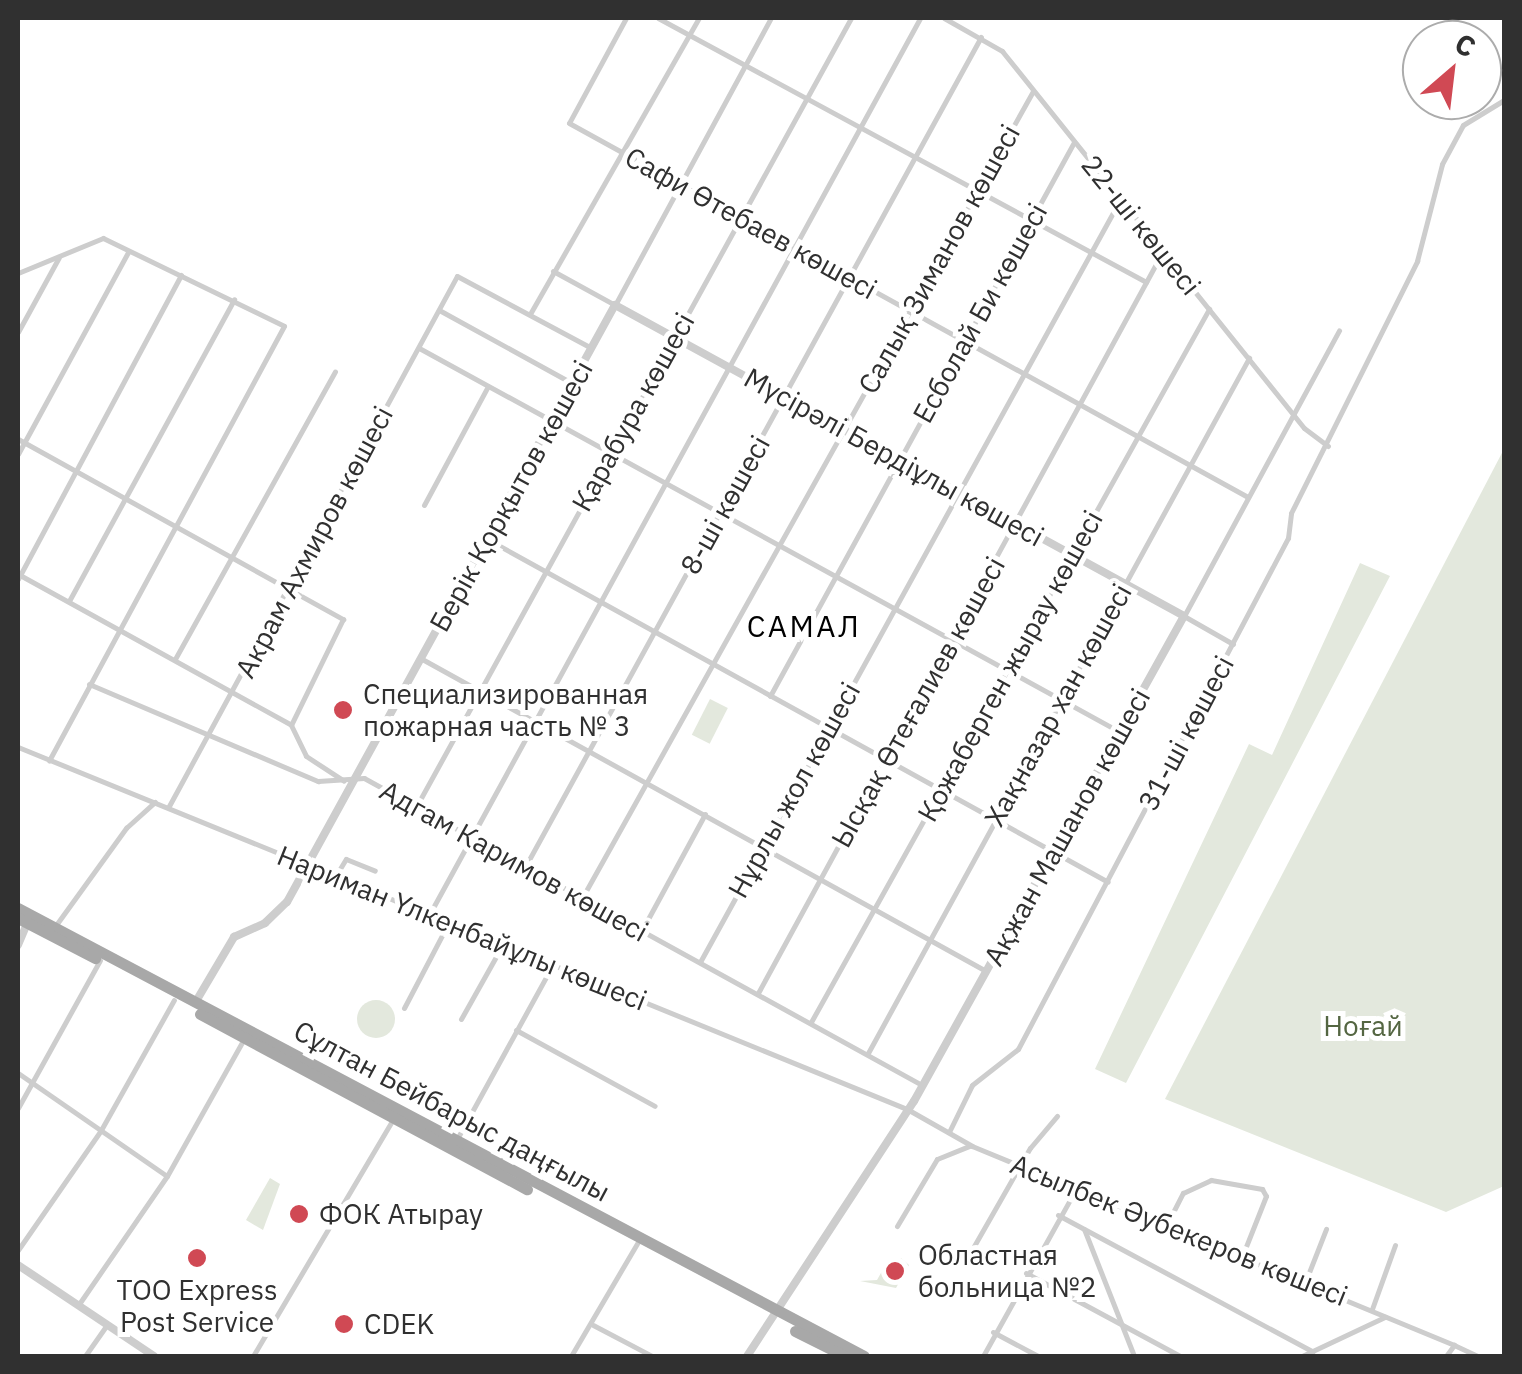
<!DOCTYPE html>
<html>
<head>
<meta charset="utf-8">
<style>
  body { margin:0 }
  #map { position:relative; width:1522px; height:1374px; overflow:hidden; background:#fff; font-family:"IBM Plex Sans",sans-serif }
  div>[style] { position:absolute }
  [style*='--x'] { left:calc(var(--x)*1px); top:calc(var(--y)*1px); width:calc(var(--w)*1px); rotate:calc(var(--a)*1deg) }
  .green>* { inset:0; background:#e3e8dd; transform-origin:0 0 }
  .round { border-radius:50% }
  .minor>* { height:5px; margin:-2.5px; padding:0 2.5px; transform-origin:2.5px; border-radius:2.5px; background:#cdcdcd }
  .tertiary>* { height:8px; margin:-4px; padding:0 4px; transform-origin:4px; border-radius:4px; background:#cdcdcd }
  .primary>* { height:11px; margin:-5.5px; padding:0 5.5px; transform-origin:5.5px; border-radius:5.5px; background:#a8a8a8 }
  .dots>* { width:28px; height:28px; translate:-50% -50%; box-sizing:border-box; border:5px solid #fff; border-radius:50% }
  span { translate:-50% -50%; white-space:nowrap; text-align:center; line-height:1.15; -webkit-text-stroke:10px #fff; paint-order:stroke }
  .street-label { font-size:28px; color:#303030 }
  .poi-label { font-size:28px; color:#303030 }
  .left { translate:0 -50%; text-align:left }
  .park-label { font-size:28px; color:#546642 }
  .neighbourhood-label { font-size:30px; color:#000; letter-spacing:2.5px }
  .frame { position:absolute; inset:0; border:20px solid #303030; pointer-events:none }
  .north { position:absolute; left:1402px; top:20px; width:100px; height:100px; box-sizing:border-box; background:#fff; border:2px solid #acacac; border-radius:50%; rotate:28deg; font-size:28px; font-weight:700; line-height:40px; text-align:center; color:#303030 }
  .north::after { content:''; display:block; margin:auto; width:35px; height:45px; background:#d04954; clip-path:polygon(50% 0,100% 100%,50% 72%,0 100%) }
</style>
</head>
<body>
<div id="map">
  <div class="green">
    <div style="clip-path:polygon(1504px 449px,1504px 1186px,1446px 1212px,1165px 1099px)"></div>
    <div style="clip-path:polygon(1360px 563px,1390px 576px,1126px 1083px,1095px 1069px,1249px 744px,1272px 755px)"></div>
    <div style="left:710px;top:699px;width:20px;height:40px;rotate:27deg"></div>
    <div class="round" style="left:357px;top:1000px;width:38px;height:38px"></div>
    <div style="clip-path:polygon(270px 1178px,280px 1184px,263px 1230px,246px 1220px)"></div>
    <div style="clip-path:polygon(901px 1258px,909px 1265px,896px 1288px,860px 1281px,877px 1280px,886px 1264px)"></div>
  </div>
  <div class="minor">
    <div style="--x:626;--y:18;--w:119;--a:118.5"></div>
    <div style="--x:569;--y:123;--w:775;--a:28.85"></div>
    <div style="--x:658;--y:18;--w:555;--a:28.41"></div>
    <div style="--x:944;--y:18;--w:67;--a:29.6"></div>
    <div style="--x:1002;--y:51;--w:483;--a:51.3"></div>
    <div style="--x:1304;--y:428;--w:30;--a:37"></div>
    <div style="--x:553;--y:271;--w:71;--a:28.7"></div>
    <div style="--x:615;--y:305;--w:327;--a:-61.5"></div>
    <div style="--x:18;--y:273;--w:92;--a:-22.4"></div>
    <div style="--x:103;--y:238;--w:201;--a:25.9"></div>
    <div style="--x:284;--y:326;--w:494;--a:118.4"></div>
    <div style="--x:439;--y:310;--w:152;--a:28.8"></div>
    <div style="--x:530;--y:314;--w:341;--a:-60.3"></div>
    <div style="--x:18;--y:332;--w:85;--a:-61.3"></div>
    <div style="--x:419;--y:348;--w:799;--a:28.71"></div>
    <div style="--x:18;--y:439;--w:372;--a:29"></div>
    <div style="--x:343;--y:619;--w:118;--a:116.1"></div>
    <div style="--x:18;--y:454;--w:230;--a:-61.4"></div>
    <div style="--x:424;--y:505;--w:135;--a:-61.7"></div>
    <div style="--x:487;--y:539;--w:709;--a:28.91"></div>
    <div style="--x:18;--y:574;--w:312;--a:28.9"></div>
    <div style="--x:291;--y:725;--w:34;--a:64"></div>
    <div style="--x:306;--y:756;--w:45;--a:33.3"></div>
    <div style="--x:18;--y:579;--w:345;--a:-61.8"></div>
    <div style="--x:69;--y:601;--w:344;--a:-61.3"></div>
    <div style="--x:1233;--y:644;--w:56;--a:-150.3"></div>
    <div style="--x:1184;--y:616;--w:325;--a:-61.5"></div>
    <div style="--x:175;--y:659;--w:329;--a:-60.9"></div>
    <div style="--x:422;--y:659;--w:645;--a:28.95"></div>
    <div style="--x:89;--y:684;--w:249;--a:23"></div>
    <div style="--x:318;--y:781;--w:46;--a:-3.7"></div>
    <div style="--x:364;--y:778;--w:637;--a:28.82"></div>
    <div style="--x:770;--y:696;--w:632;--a:-61.24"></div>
    <div style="--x:18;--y:747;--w:960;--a:22.16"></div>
    <div style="--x:907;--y:1109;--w:75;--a:29.6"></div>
    <div style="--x:972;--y:1146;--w:521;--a:22.43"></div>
    <div style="--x:169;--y:806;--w:603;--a:-61.48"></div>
    <div style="--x:457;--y:276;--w:152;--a:28.2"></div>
    <div style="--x:416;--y:807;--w:901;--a:-61.13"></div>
    <div style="--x:525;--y:867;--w:947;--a:-61.22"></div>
    <div style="--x:335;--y:877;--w:21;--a:-59"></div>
    <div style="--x:346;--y:859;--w:31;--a:22"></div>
    <div style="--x:582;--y:898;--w:924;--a:-60.8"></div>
    <div style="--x:429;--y:915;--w:1023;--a:-61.3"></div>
    <div style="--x:56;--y:925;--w:120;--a:-54.2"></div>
    <div style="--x:126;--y:828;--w:39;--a:-42"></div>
    <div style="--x:642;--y:930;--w:132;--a:-61.5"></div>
    <div style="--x:700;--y:962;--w:872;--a:-61.14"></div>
    <div style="--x:758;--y:993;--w:845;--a:-61.37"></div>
    <div style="--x:404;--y:1008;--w:95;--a:-62.4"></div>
    <div style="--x:461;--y:1019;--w:84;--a:-60.7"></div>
    <div style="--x:811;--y:1022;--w:817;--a:-60.83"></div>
    <div style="--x:516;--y:1030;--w:158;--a:28.7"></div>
    <div style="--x:868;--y:1053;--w:793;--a:-61.27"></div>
    <div style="--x:18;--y:1073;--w:181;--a:34.7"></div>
    <div style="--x:18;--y:1108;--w:169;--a:-61"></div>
    <div style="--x:949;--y:1132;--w:52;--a:-63.9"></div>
    <div style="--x:972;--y:1085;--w:58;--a:-38"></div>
    <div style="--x:1018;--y:1049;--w:578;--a:-62.15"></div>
    <div style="--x:1288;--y:538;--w:25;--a:-83"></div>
    <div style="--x:1291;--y:513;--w:282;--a:-63.4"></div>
    <div style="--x:1417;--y:261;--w:100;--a:-75.5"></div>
    <div style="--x:1442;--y:164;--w:44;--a:-61.7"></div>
    <div style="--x:1463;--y:125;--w:48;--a:-31.4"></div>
    <div style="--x:457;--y:1139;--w:197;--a:-61.2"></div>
    <div style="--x:1058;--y:1215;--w:289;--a:28.2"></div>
    <div style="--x:1167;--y:1224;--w:35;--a:-63"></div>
    <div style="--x:1183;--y:1193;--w:31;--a:-25"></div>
    <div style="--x:1211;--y:1180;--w:52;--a:10"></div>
    <div style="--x:1262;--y:1189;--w:8;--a:60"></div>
    <div style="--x:1266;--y:1196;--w:62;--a:111.6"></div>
    <div style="--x:897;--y:1226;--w:78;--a:-59.2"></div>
    <div style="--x:937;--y:1159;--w:35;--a:-22"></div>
    <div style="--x:1084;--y:1229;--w:136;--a:68.5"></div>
    <div style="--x:18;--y:1250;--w:146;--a:-55.3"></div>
    <div style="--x:101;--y:1130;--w:149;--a:-60.7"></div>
    <div style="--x:962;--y:1267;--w:137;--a:-60.3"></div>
    <div style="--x:1030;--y:1148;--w:42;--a:-49.8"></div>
    <div style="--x:1026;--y:1273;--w:175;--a:28.3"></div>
    <div style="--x:1306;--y:1280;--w:55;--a:-68.6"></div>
    <div style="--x:79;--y:1304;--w:155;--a:-55.5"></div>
    <div style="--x:167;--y:1176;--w:159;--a:-60.7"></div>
    <div style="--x:1372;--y:1309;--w:68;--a:-70.2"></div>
    <div style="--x:593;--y:1325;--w:67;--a:27.7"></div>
    <div style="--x:993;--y:1332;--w:51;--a:28.1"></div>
    <div style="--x:85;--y:1356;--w:37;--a:-55"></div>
    <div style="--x:253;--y:1356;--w:277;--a:-59.4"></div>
    <div style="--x:571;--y:1356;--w:134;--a:-59.6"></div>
    <div style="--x:983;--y:1356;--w:193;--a:-60.9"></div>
    <div style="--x:1302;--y:1356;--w:92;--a:-25.2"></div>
    <div style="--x:1446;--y:1356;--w:14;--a:-54"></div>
    <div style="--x:1454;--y:1345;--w:26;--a:25"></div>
  </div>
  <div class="tertiary">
    <div style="--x:18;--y:945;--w:28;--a:-67"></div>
    <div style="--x:195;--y:1003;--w:77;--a:-59.4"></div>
    <div style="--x:234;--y:937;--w:34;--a:-24"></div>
    <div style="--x:265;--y:923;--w:30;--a:-44"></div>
    <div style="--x:287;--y:902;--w:681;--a:-61.22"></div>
    <div style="--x:615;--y:305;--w:648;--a:28.66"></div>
    <div style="--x:1184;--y:616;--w:555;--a:119.1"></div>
    <div style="--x:914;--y:1101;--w:305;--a:123.2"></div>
    <div style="--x:18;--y:1265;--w:164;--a:33.8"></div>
  </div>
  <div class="primary">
    <div style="--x:18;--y:908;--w:957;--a:27.9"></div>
    <div style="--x:18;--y:918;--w:87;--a:27.5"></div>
    <div style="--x:200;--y:1014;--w:371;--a:28.2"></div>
    <div style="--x:795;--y:1331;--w:56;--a:26.6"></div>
  </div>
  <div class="dots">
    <div style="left:343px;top:710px;background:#d04954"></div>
    <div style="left:299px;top:1214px;background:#d04954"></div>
    <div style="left:197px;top:1258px;background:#d04954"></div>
    <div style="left:895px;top:1271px;background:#d04954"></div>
    <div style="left:344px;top:1324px;background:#d04954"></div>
  </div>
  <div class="street-label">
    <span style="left:751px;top:223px;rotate:29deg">Сафи Өтебаев көшесі</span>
    <span style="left:1141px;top:225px;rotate:51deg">22-ші көшесі</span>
    <span style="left:939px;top:259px;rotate:-61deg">Салық Зиманов көшесі</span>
    <span style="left:980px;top:313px;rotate:-61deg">Есболай Би көшесі</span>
    <span style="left:633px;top:412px;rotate:-61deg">Қарабура көшесі</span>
    <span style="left:894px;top:457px;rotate:29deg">Мүсірәлі Бердіұлы көшесі</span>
    <span style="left:511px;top:496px;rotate:-61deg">Берік Қорқытов көшесі</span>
    <span style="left:725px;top:505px;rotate:-61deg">8-шi көшесi</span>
    <span style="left:314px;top:542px;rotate:-62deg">Акрам Ахмиров көшесі</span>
    <span style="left:1010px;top:666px;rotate:-61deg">Қожаберген жырау көшесі</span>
    <span style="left:918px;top:702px;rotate:-61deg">Ысқақ Өтеғалиев көшесі</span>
    <span style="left:1058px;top:705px;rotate:-61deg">Хақназар хан көшесі</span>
    <span style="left:1186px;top:733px;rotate:-62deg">31-ші көшесі</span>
    <span style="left:794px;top:790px;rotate:-61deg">Нұрлы жол көшесі</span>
    <span style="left:1067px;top:827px;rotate:-61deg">Ақжан Машанов көшесі</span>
    <span style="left:514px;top:861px;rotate:29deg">Адгам Каримов көшесі</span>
    <span style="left:462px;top:928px;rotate:22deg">Нариман Үлкенбайұлы көшесі</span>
    <span style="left:452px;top:1111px;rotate:28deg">Сұлтан Бейбарыс даңғылы</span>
    <span style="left:1179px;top:1230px;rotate:22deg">Асылбек Әубекеров көшесі</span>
  </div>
  <div class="poi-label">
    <span class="left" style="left:363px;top:710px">Специализированная<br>пожарная часть № 3</span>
    <span class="left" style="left:319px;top:1214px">ФОК Атырау</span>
    <span class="left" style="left:918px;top:1271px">Областная<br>больница №2</span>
    <span style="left:197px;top:1306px">ТОО Express<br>Post Service</span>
    <span class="left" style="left:364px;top:1324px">CDEK</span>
  </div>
  <div class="park-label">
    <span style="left:1363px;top:1026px">Ноғай</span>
  </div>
  <div class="neighbourhood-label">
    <span style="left:804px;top:626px">САМАЛ</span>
  </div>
  <div class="frame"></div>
  <div class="north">С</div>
</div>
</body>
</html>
